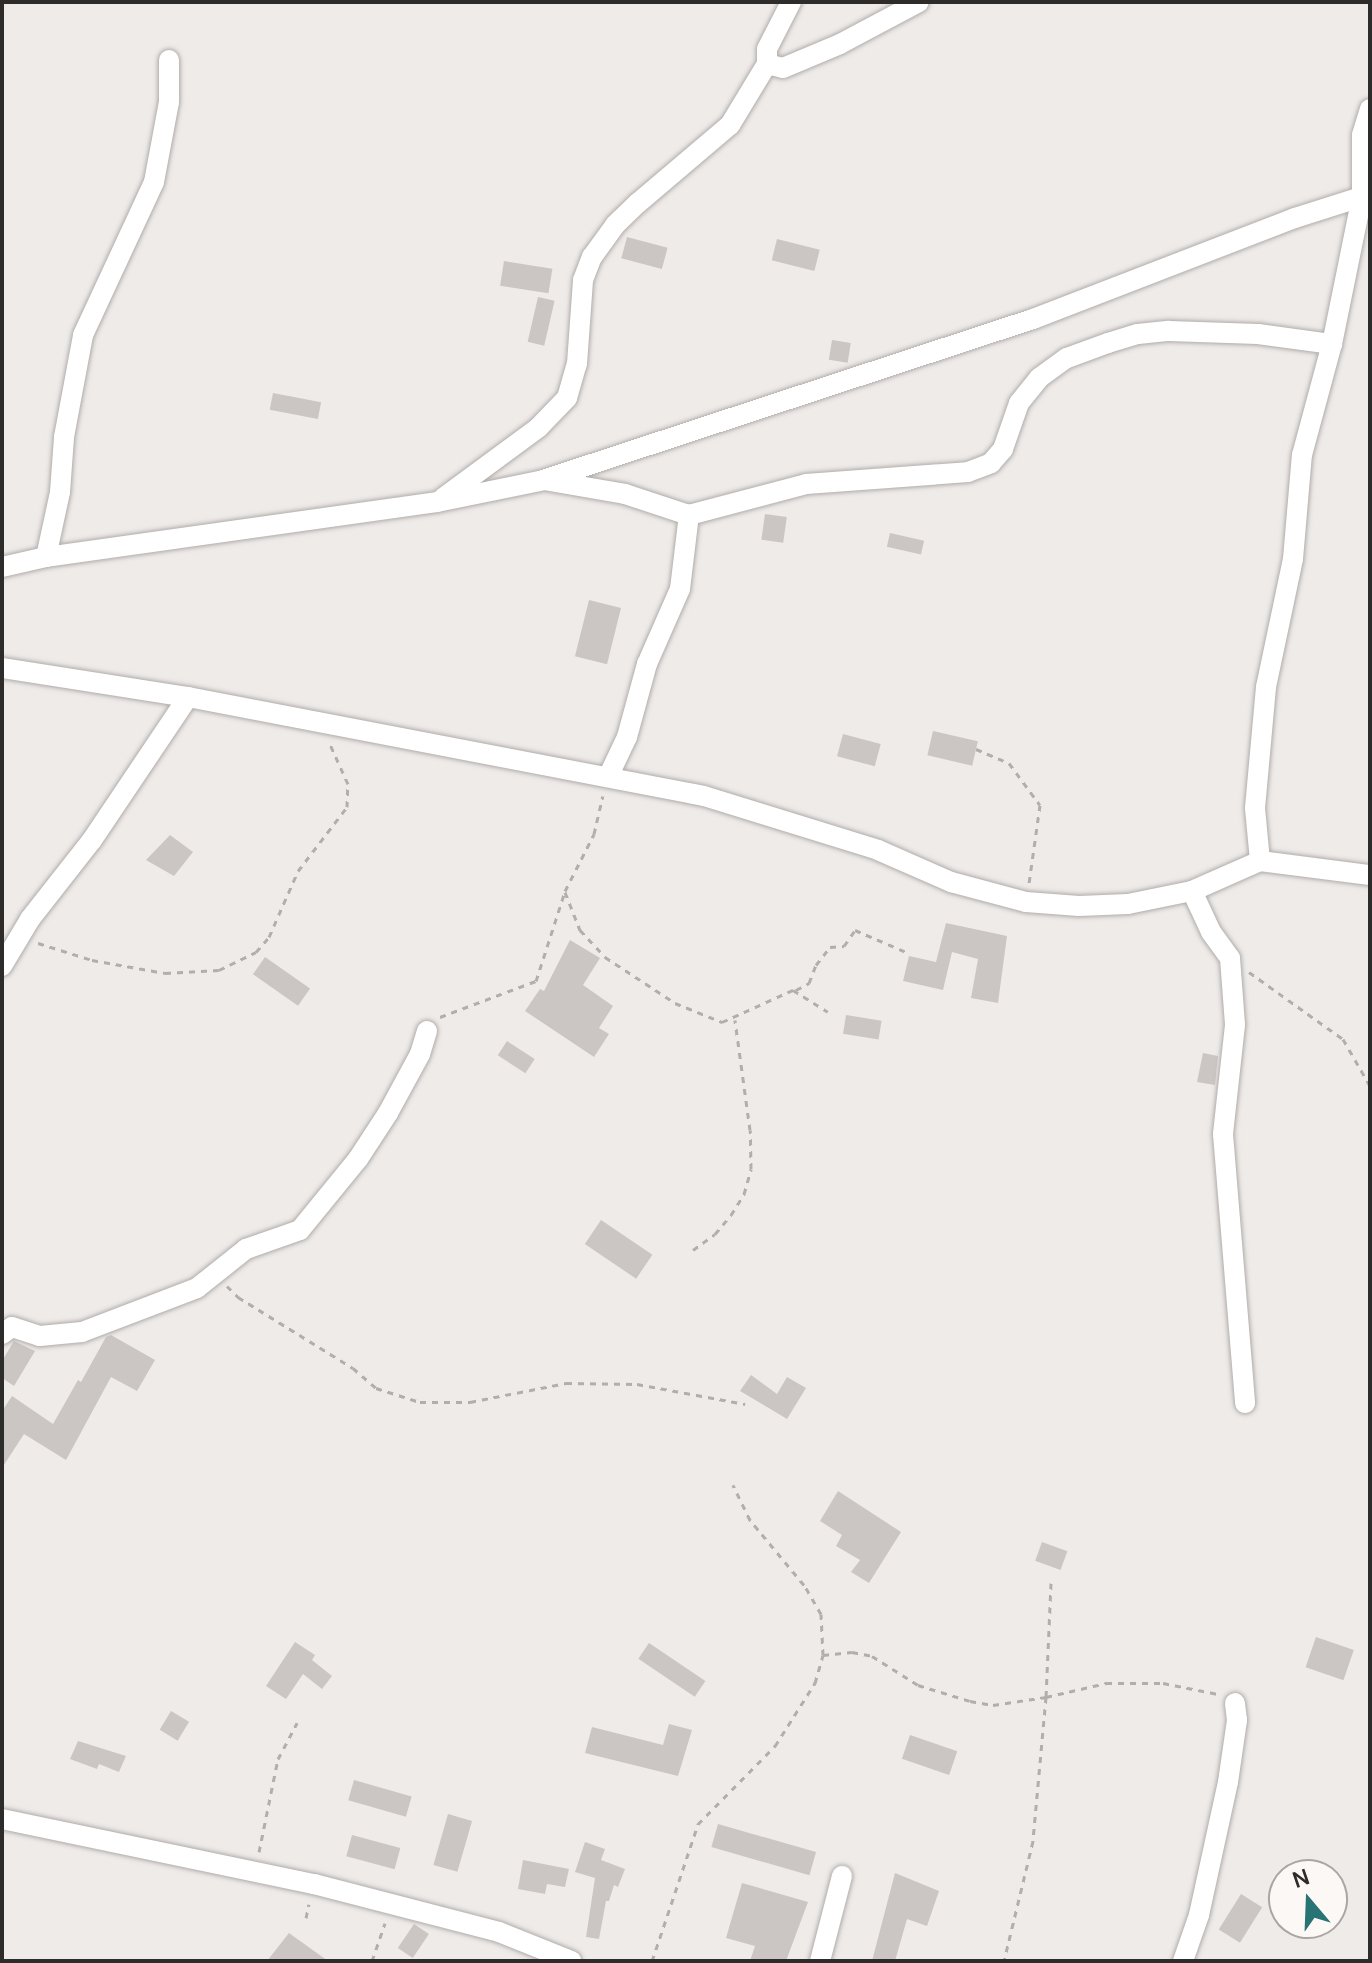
<!DOCTYPE html>
<html>
<head>
<meta charset="utf-8">
<style>
  body { margin:0 }
  #map { position:relative; width:1372px; height:1963px; overflow:hidden; background:#efebe8; font-family:Manrope,sans-serif }
  div>[style] { position:absolute }
  [style*='--x'] { left:calc(var(--x)*1px); top:calc(var(--y)*1px); width:calc(var(--w)*1px); rotate:calc(var(--a)*1deg) }
  .building>* { inset:0; background:#cbc6c4; transform-origin:0 0 }
  .path>* { height:3px; margin-top:-1.5px; transform-origin:0; background:repeating-linear-gradient(90deg,#b1aeac 0 6px,transparent 0 12px) }
  .roads { filter:drop-shadow(0 0 2px #b0acaa) drop-shadow(0 0 2px #b0acaa) }
  .minor>* { height:20px; margin:-10px; padding:0 10px; transform-origin:10px; border-radius:10px; background:#fff }
  span { translate:-50% -50%; white-space:nowrap; text-align:center; line-height:1.15; -webkit-text-stroke:6px #fcf8f6; paint-order:stroke }
  .frame { position:absolute; inset:0; border:4px solid #2d2c2b; pointer-events:none }
  .north { position:absolute; left:1268px; top:1859px; width:80px; height:80px; box-sizing:border-box; background:#fcf8f6; border:2px solid #a9a6a5; border-radius:50%; rotate:341deg; font-size:22px; font-weight:700; line-height:32px; text-align:center; color:#2d2c2b }
  .north::after { content:''; display:block; margin:auto; width:28px; height:36px; background:#287374; clip-path:polygon(50% 0,100% 100%,50% 72%,0 100%) }
</style>
</head>
<body>
<div id="map">
  <div class="building">
    <div style="left:627px;top:237px;width:42px;height:22px;rotate:15deg"></div>
    <div style="left:777px;top:239px;width:44px;height:22px;rotate:14deg"></div>
    <div style="left:504px;top:261px;width:49px;height:25px;rotate:9deg"></div>
    <div style="left:538px;top:297px;width:17px;height:46px;rotate:13deg"></div>
    <div style="left:832px;top:340px;width:19px;height:20px;rotate:9deg"></div>
    <div style="left:273px;top:393px;width:49px;height:17px;rotate:11deg"></div>
    <div style="left:765px;top:514px;width:22px;height:26px;rotate:8deg"></div>
    <div style="left:890px;top:533px;width:35px;height:14px;rotate:13deg"></div>
    <div style="left:589px;top:600px;width:33px;height:58px;rotate:14deg"></div>
    <div style="left:933px;top:731px;width:46px;height:25px;rotate:13deg"></div>
    <div style="left:843px;top:734px;width:39px;height:23px;rotate:15deg"></div>
    <div style="clip-path:polygon(170px 835px,193px 852px,174px 876px,146px 860px)"></div>
    <div style="clip-path:polygon(946px 923px,1007px 936px,998px 1003px,971px 998px,978px 959px,952px 952px,943px 990px,903px 981px,909px 956px,936px 962px)"></div>
    <div style="clip-path:polygon(570px 940px,600px 958px,583px 985px,613px 1006px,599px 1028px,609px 1034px,594px 1057px,525px 1011px,540px 989px,544px 991px)"></div>
    <div style="left:265px;top:957px;width:55px;height:21px;rotate:35deg"></div>
    <div style="left:846px;top:1015px;width:36px;height:19px;rotate:9deg"></div>
    <div style="left:507px;top:1041px;width:33px;height:17px;rotate:33deg"></div>
    <div style="clip-path:polygon(1203px 1053px,1218px 1056px,1215px 1085px,1197px 1082px)"></div>
    <div style="left:601px;top:1220px;width:62px;height:29px;rotate:34deg"></div>
    <div style="clip-path:polygon(111px 1335px,155px 1360px,137px 1391px,111px 1377px,66px 1460px,24px 1434px,2px 1468px,2px 1411px,12px 1396px,53px 1424px,78px 1380px,81px 1382px,106px 1337px)"></div>
    <div style="clip-path:polygon(14px 1341px,35px 1351px,14px 1386px,2px 1378px,2px 1361px)"></div>
    <div style="clip-path:polygon(751px 1375px,777px 1394px,787px 1377px,806px 1388px,787px 1419px,740px 1391px)"></div>
    <div style="clip-path:polygon(838px 1491px,901px 1532px,869px 1583px,851px 1572px,860px 1560px,836px 1546px,842px 1535px,820px 1521px)"></div>
    <div style="left:1042px;top:1542px;width:27px;height:20px;rotate:20deg"></div>
    <div style="left:1316px;top:1637px;width:40px;height:32px;rotate:19deg"></div>
    <div style="clip-path:polygon(295px 1642px,315px 1655px,312px 1660px,332px 1676px,322px 1689px,303px 1674px,286px 1699px,266px 1686px)"></div>
    <div style="left:649px;top:1643px;width:68px;height:19px;rotate:34deg"></div>
    <div style="left:171px;top:1711px;width:21px;height:22px;rotate:31deg"></div>
    <div style="clip-path:polygon(669px 1724px,692px 1730px,678px 1776px,585px 1753px,592px 1727px,663px 1745px)"></div>
    <div style="left:910px;top:1735px;width:50px;height:25px;rotate:19deg"></div>
    <div style="clip-path:polygon(78px 1741px,126px 1756px,119px 1772px,99px 1764px,97px 1769px,70px 1759px)"></div>
    <div style="left:354px;top:1780px;width:60px;height:21px;rotate:16deg"></div>
    <div style="left:448px;top:1814px;width:25px;height:53px;rotate:16deg"></div>
    <div style="left:718px;top:1824px;width:102px;height:24px;rotate:16deg"></div>
    <div style="left:352px;top:1835px;width:50px;height:22px;rotate:15deg"></div>
    <div style="clip-path:polygon(585px 1842px,605px 1849px,601px 1860px,625px 1869px,618px 1887px,614px 1885px,609px 1901px,606px 1901px,599px 1939px,586px 1937px,595px 1878px,575px 1872px)"></div>
    <div style="clip-path:polygon(523px 1860px,569px 1869px,565px 1887px,547px 1884px,545px 1894px,518px 1889px)"></div>
    <div style="clip-path:polygon(895px 1873px,939px 1891px,927px 1926px,907px 1919px,895px 1961px,872px 1961px)"></div>
    <div style="clip-path:polygon(742px 1883px,808px 1902px,786px 1961px,750px 1961px,755px 1946px,726px 1938px)"></div>
    <div style="left:1241px;top:1894px;width:25px;height:42px;rotate:32deg"></div>
    <div style="left:414px;top:1924px;width:18px;height:29px;rotate:34deg"></div>
    <div style="clip-path:polygon(289px 1933px,328px 1961px,267px 1961px)"></div>
  </div>
  <div class="path">
    <div style="--x:976;--y:749;--w:36;--a:23"></div>
    <div style="--x:1009;--y:763;--w:52;--a:53.6"></div>
    <div style="--x:1040;--y:805;--w:79;--a:98"></div>
    <div style="--x:565;--y:892;--w:41;--a:68.5"></div>
    <div style="--x:580;--y:930;--w:37;--a:47"></div>
    <div style="--x:605;--y:957;--w:84;--a:33.3"></div>
    <div style="--x:675;--y:1003;--w:51;--a:22"></div>
    <div style="--x:722;--y:1022;--w:78;--a:-24.3"></div>
    <div style="--x:793;--y:990;--w:41;--a:32.2"></div>
    <div style="--x:38;--y:943;--w:57;--a:17.5"></div>
    <div style="--x:92;--y:960;--w:74;--a:10.1"></div>
    <div style="--x:165;--y:973;--w:54;--a:-3.2"></div>
    <div style="--x:219;--y:970;--w:41;--a:-25.9"></div>
    <div style="--x:256;--y:952;--w:20;--a:-49"></div>
    <div style="--x:269;--y:937;--w:72;--a:-66.3"></div>
    <div style="--x:298;--y:871;--w:81;--a:-52.6"></div>
    <div style="--x:347;--y:807;--w:23;--a:-88"></div>
    <div style="--x:348;--y:784;--w:46;--a:-114.3"></div>
    <div style="--x:1249;--y:972;--w:115;--a:35.5"></div>
    <div style="--x:1343;--y:1039;--w:54;--a:60.1"></div>
    <div style="--x:796;--y:990;--w:15;--a:-28"></div>
    <div style="--x:809;--y:983;--w:19;--a:-69"></div>
    <div style="--x:816;--y:965;--w:23;--a:-52"></div>
    <div style="--x:830;--y:947;--w:14;--a:-4"></div>
    <div style="--x:844;--y:946;--w:19;--a:-55"></div>
    <div style="--x:855;--y:930;--w:56;--a:23.3"></div>
    <div style="--x:440;--y:1017;--w:103;--a:-20.6"></div>
    <div style="--x:536;--y:981;--w:95;--a:-72.1"></div>
    <div style="--x:565;--y:891;--w:64;--a:-63"></div>
    <div style="--x:594;--y:834;--w:39;--a:-77"></div>
    <div style="--x:693;--y:1250;--w:27;--a:-36"></div>
    <div style="--x:715;--y:1234;--w:25;--a:-50"></div>
    <div style="--x:731;--y:1215;--w:25;--a:-58"></div>
    <div style="--x:744;--y:1194;--w:26;--a:-74"></div>
    <div style="--x:751;--y:1169;--w:39;--a:-91"></div>
    <div style="--x:750;--y:1130;--w:111;--a:-97.8"></div>
    <div style="--x:227;--y:1286;--w:16;--a:45"></div>
    <div style="--x:238;--y:1297;--w:135;--a:31.7"></div>
    <div style="--x:353;--y:1368;--w:30;--a:41"></div>
    <div style="--x:376;--y:1388;--w:46;--a:17.7"></div>
    <div style="--x:420;--y:1402;--w:50;--a:0"></div>
    <div style="--x:470;--y:1402;--w:98;--a:-11.2"></div>
    <div style="--x:566;--y:1383;--w:71;--a:0.8"></div>
    <div style="--x:637;--y:1384;--w:110;--a:10.5"></div>
    <div style="--x:1051;--y:1583;--w:114;--a:92.5"></div>
    <div style="--x:1046;--y:1697;--w:62;--a:-13.1"></div>
    <div style="--x:1106;--y:1683;--w:57;--a:0"></div>
    <div style="--x:1163;--y:1683;--w:56;--a:11.3"></div>
    <div style="--x:823;--y:1655;--w:29;--a:-6"></div>
    <div style="--x:852;--y:1652;--w:20;--a:11"></div>
    <div style="--x:872;--y:1656;--w:54;--a:32.2"></div>
    <div style="--x:918;--y:1685;--w:54;--a:17.1"></div>
    <div style="--x:970;--y:1701;--w:23;--a:10"></div>
    <div style="--x:993;--y:1705;--w:54;--a:-8.6"></div>
    <div style="--x:1046;--y:1697;--w:145;--a:95.2"></div>
    <div style="--x:1033;--y:1841;--w:123;--a:103.6"></div>
    <div style="--x:259;--y:1852;--w:95;--a:-78.5"></div>
    <div style="--x:278;--y:1759;--w:41;--a:-62.2"></div>
    <div style="--x:306;--y:1918;--w:14;--a:-78"></div>
    <div style="--x:372;--y:1961;--w:40;--a:-71.1"></div>
    <div style="--x:652;--y:1961;--w:145;--a:-71.4"></div>
    <div style="--x:698;--y:1824;--w:110;--a:-45.4"></div>
    <div style="--x:775;--y:1746;--w:75;--a:-57.6"></div>
    <div style="--x:815;--y:1683;--w:29;--a:-74"></div>
    <div style="--x:823;--y:1655;--w:41;--a:-92.8"></div>
    <div style="--x:821;--y:1614;--w:34;--a:-120"></div>
    <div style="--x:804;--y:1585;--w:85;--a:-129.7"></div>
    <div style="--x:750;--y:1520;--w:39;--a:-116"></div>
  </div>
  <div class="roads">
    <div class="minor">
      <div style="--x:767;--y:64;--w:16;--a:14"></div>
      <div style="--x:783;--y:68;--w:62;--a:-22.8"></div>
      <div style="--x:840;--y:44;--w:89;--a:-28"></div>
      <div style="--x:546;--y:479;--w:513;--a:-18.19"></div>
      <div style="--x:1033;--y:319;--w:281;--a:-21.1"></div>
      <div style="--x:1295;--y:218;--w:79;--a:-17.7"></div>
      <div style="--x:443;--y:498;--w:118;--a:-36.4"></div>
      <div style="--x:538;--y:428;--w:42;--a:-46"></div>
      <div style="--x:567;--y:398;--w:35;--a:-74"></div>
      <div style="--x:577;--y:364;--w:84;--a:-85.9"></div>
      <div style="--x:583;--y:280;--w:25;--a:-69"></div>
      <div style="--x:592;--y:257;--w:39;--a:-54"></div>
      <div style="--x:615;--y:225;--w:32;--a:-44"></div>
      <div style="--x:638;--y:203;--w:121;--a:-40.3"></div>
      <div style="--x:730;--y:125;--w:71;--a:-58.8"></div>
      <div style="--x:767;--y:64;--w:15;--a:-90"></div>
      <div style="--x:767;--y:49;--w:53;--a:-62.9"></div>
      <div style="--x:46;--y:557;--w:66;--a:-77.8"></div>
      <div style="--x:60;--y:492;--w:55;--a:-85.8"></div>
      <div style="--x:64;--y:437;--w:104;--a:-79.4"></div>
      <div style="--x:83;--y:335;--w:169;--a:-65.1"></div>
      <div style="--x:154;--y:182;--w:81;--a:-79.4"></div>
      <div style="--x:169;--y:102;--w:42;--a:-90"></div>
      <div style="--x:2;--y:567;--w:45;--a:-12.8"></div>
      <div style="--x:46;--y:557;--w:395;--a:-8"></div>
      <div style="--x:437;--y:502;--w:109;--a:-11.6"></div>
      <div style="--x:544;--y:480;--w:82;--a:9.8"></div>
      <div style="--x:625;--y:494;--w:67;--a:18.2"></div>
      <div style="--x:689;--y:515;--w:121;--a:-14.8"></div>
      <div style="--x:806;--y:484;--w:162;--a:-4.2"></div>
      <div style="--x:968;--y:472;--w:25;--a:-21"></div>
      <div style="--x:991;--y:463;--w:18;--a:-49"></div>
      <div style="--x:1003;--y:449;--w:49;--a:-70.8"></div>
      <div style="--x:1019;--y:403;--w:32;--a:-51"></div>
      <div style="--x:1039;--y:378;--w:34;--a:-36"></div>
      <div style="--x:1067;--y:358;--w:44;--a:-20.1"></div>
      <div style="--x:1108;--y:343;--w:31;--a:-17"></div>
      <div style="--x:1138;--y:334;--w:31;--a:-6"></div>
      <div style="--x:1169;--y:331;--w:89;--a:1.9"></div>
      <div style="--x:1258;--y:334;--w:75;--a:7.7"></div>
      <div style="--x:2;--y:668;--w:188;--a:8.9"></div>
      <div style="--x:188;--y:697;--w:525;--a:10.86"></div>
      <div style="--x:704;--y:796;--w:182;--a:17.2"></div>
      <div style="--x:878;--y:850;--w:80;--a:23.7"></div>
      <div style="--x:951;--y:882;--w:78;--a:14.9"></div>
      <div style="--x:1026;--y:902;--w:53;--a:4.3"></div>
      <div style="--x:1079;--y:906;--w:49;--a:-2.3"></div>
      <div style="--x:1128;--y:904;--w:65;--a:-11.5"></div>
      <div style="--x:1192;--y:891;--w:74;--a:-23.8"></div>
      <div style="--x:1260;--y:861;--w:111;--a:7.3"></div>
      <div style="--x:608;--y:777;--w:44;--a:-64.6"></div>
      <div style="--x:627;--y:737;--w:76;--a:-74.7"></div>
      <div style="--x:647;--y:664;--w:82;--a:-66.3"></div>
      <div style="--x:680;--y:589;--w:75;--a:-83.1"></div>
      <div style="--x:1260;--y:861;--w:53;--a:-95.4"></div>
      <div style="--x:1255;--y:808;--w:121;--a:-84.8"></div>
      <div style="--x:1266;--y:687;--w:131;--a:-78.1"></div>
      <div style="--x:1293;--y:559;--w:104;--a:-85.1"></div>
      <div style="--x:1302;--y:455;--w:115;--a:-74.9"></div>
      <div style="--x:1332;--y:344;--w:150;--a:-78.5"></div>
      <div style="--x:1362;--y:197;--w:62;--a:-90"></div>
      <div style="--x:1362;--y:135;--w:27;--a:-73"></div>
      <div style="--x:1192;--y:891;--w:45;--a:65.1"></div>
      <div style="--x:1211;--y:932;--w:32;--a:54"></div>
      <div style="--x:1230;--y:958;--w:67;--a:85.7"></div>
      <div style="--x:1235;--y:1025;--w:110;--a:96.3"></div>
      <div style="--x:1223;--y:1134;--w:270;--a:85.3"></div>
      <div style="--x:2;--y:966;--w:55;--a:-59.2"></div>
      <div style="--x:30;--y:919;--w:100;--a:-51.9"></div>
      <div style="--x:92;--y:840;--w:172;--a:-56.1"></div>
      <div style="--x:2;--y:1334;--w:12;--a:-35"></div>
      <div style="--x:12;--y:1327;--w:29;--a:18"></div>
      <div style="--x:40;--y:1336;--w:42;--a:-5.4"></div>
      <div style="--x:82;--y:1332;--w:123;--a:-20.9"></div>
      <div style="--x:197;--y:1288;--w:63;--a:-38.5"></div>
      <div style="--x:246;--y:1249;--w:57;--a:-19.4"></div>
      <div style="--x:300;--y:1230;--w:92;--a:-50.8"></div>
      <div style="--x:358;--y:1159;--w:55;--a:-56.9"></div>
      <div style="--x:388;--y:1113;--w:67;--a:-61.5"></div>
      <div style="--x:420;--y:1054;--w:24;--a:-73"></div>
      <div style="--x:2;--y:1819;--w:319;--a:11.8"></div>
      <div style="--x:314;--y:1884;--w:191;--a:14.5"></div>
      <div style="--x:499;--y:1932;--w:78;--a:21.9"></div>
      <div style="--x:820;--y:1961;--w:88;--a:-75.5"></div>
      <div style="--x:1183;--y:1961;--w:49;--a:-70.8"></div>
      <div style="--x:1199;--y:1915;--w:136;--a:-77.7"></div>
      <div style="--x:1228;--y:1782;--w:63;--a:-81.7"></div>
      <div style="--x:1237;--y:1720;--w:17;--a:-97"></div>
    </div>
  </div>
  <div class="frame"></div>
  <div class="north">N</div>
</div>
</body>
</html>
